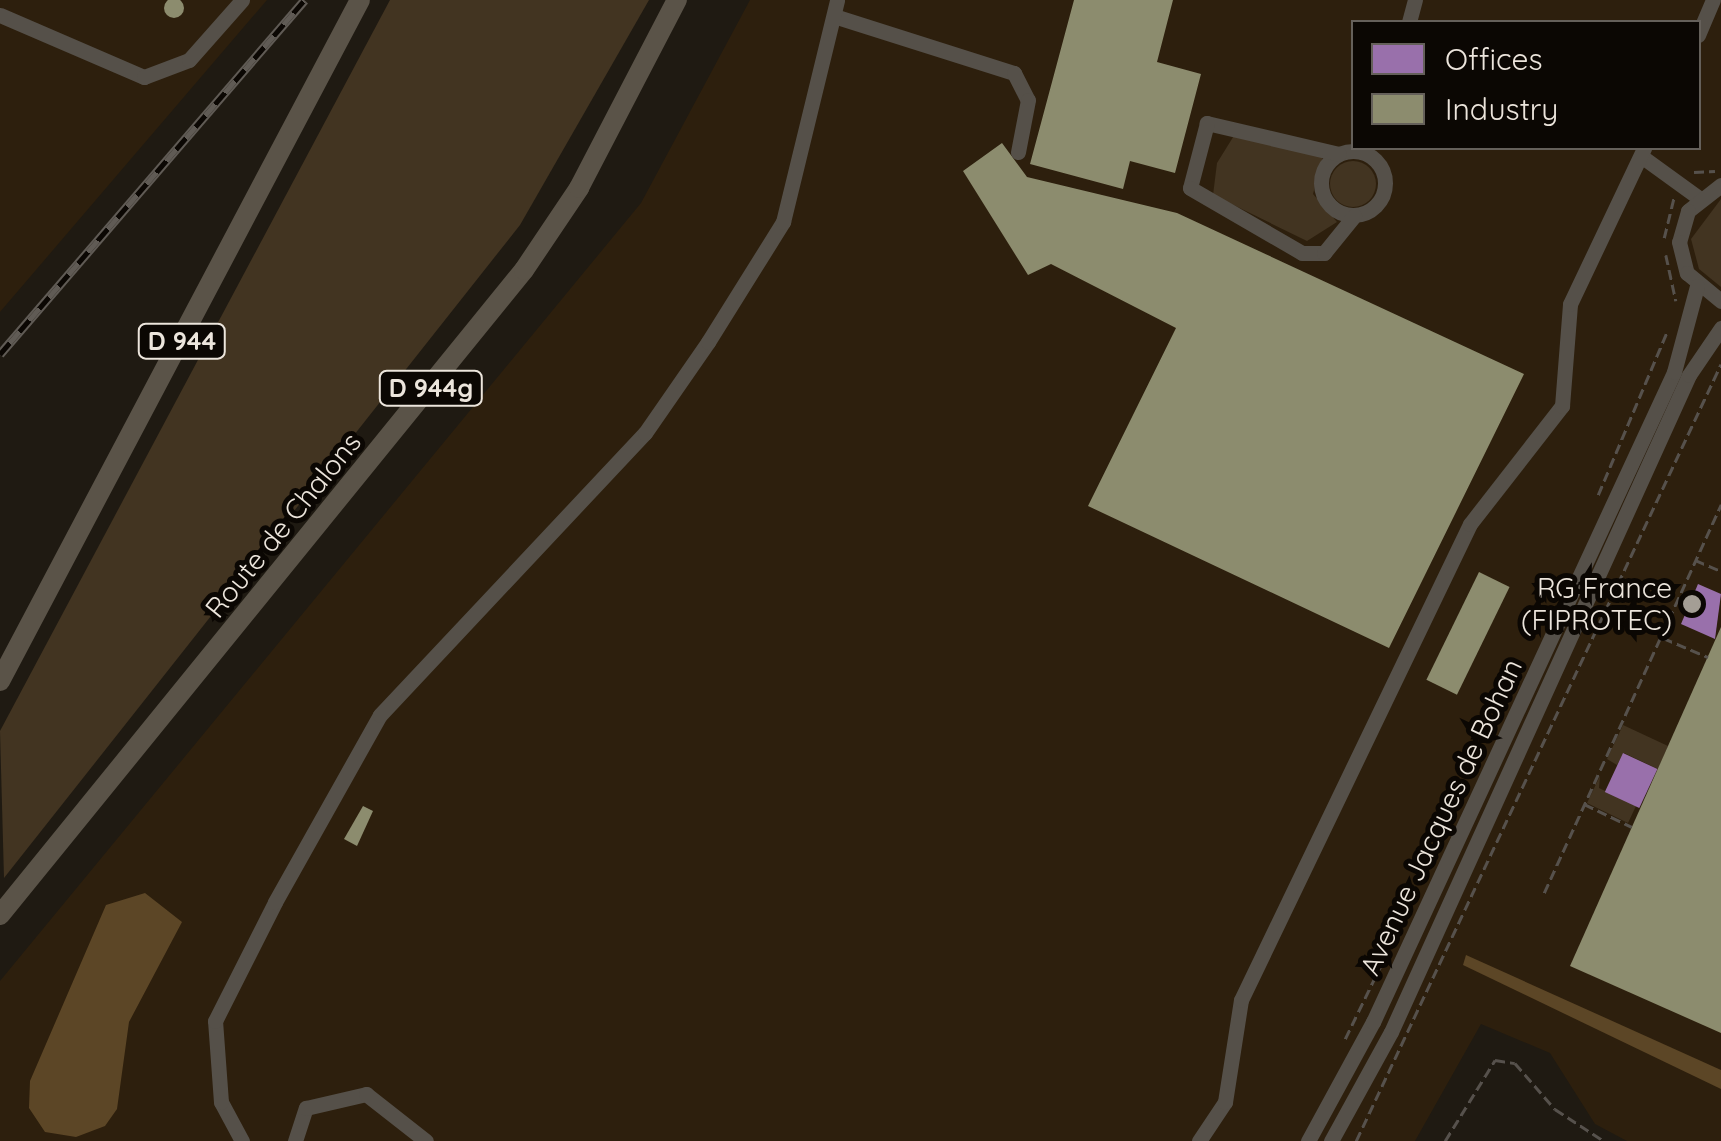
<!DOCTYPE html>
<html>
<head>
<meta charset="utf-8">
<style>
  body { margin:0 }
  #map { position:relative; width:1721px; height:1141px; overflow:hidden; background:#1f1a12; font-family:Quicksand,sans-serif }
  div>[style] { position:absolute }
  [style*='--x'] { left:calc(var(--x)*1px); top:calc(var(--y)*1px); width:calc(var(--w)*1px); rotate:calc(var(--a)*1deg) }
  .built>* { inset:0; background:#2d1f0d }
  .green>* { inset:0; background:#423421 }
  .round { border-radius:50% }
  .water>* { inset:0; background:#5c4626 }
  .offices>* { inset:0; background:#9970ab; transform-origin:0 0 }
  .industry>* { inset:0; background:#8c8c6e; transform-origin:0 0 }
  .path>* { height:2.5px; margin-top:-1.25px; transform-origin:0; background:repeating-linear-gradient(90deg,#56514c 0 10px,transparent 0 15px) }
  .minor>* { height:15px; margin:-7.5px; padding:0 7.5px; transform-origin:7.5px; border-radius:7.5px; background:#555049 }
  .minor>.ring { margin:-7.5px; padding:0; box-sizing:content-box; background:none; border:15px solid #555049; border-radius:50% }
  .major>* { height:20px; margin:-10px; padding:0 10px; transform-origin:10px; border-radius:10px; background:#5a5348 }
  .rail>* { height:9px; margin-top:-4.5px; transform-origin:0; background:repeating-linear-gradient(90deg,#0b0703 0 15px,#605b55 0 30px); box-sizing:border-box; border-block:2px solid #605b55 }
  .dots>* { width:28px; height:28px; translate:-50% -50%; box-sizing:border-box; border:5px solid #0b0703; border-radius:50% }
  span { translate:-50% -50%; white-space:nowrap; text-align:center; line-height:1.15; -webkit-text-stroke:10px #0b0703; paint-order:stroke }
  .shield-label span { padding:2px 8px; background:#0b0703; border:2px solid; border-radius:8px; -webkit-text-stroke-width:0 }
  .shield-label { font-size:25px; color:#ece5dc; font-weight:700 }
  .street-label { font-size:28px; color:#ece5dc }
  .poi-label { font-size:28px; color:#ece5dc }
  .right { translate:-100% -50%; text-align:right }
  .legend { position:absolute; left:1351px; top:20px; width:350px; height:130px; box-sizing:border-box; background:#0b0703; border:2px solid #65605a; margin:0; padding:12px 18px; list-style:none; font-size:30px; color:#ece5dc }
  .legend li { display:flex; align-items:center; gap:20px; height:50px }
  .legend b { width:50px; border:2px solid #65605a }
</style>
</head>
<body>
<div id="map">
  <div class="built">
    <div style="clip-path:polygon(0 0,267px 0,0 312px)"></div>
    <div style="clip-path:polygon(evenodd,750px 0,1721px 0,1721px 1141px,1627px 1141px,1595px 1124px,1550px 1053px,1481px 1024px,1415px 1141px,0 1141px,0 981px,641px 203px,750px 0,1354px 22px,1698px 22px,1698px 148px,1354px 148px,1354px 22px)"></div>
  </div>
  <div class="green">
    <div style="clip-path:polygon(390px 0,649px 0,520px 225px,4px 878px,0 731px)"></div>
    <div style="clip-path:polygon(1235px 134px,1323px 156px,1313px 194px,1337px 222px,1307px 241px,1213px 195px,1217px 163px)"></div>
    <div class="round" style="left:1330px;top:161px;width:46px;height:46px"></div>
    <div style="clip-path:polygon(1721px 199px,1721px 287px,1699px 269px,1691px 239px)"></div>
    <div style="clip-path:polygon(1623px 725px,1668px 746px,1658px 769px,1624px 753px,1617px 765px,1607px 759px)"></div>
    <div style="clip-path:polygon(1600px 776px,1599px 788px,1636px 806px,1628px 823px,1587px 803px)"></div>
  </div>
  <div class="water">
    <div style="clip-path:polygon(145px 893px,182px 922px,129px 1022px,117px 1109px,105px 1126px,76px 1137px,45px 1132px,29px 1108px,30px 1081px,106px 905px)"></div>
    <div style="clip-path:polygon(1466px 955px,1721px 1070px,1721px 1089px,1463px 965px)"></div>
  </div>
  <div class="offices">
    <div style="clip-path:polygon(1698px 584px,1721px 594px,1715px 639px,1681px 624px)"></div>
    <div style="left:1623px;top:753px;width:38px;height:43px;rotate:25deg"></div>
  </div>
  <div class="industry">
    <div class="round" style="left:164px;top:-2px;width:20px;height:20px"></div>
    <div style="clip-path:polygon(1074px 0,1173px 0,1157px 62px,1201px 74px,1175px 173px,1130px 161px,1123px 189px,1030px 164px)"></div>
    <div style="clip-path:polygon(1002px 143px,1027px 177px,1177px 213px,1524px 374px,1389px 648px,1088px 506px,1176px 328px,1051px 264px,1028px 275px,963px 171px)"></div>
    <div style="left:1479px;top:572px;width:34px;height:120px;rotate:26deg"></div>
    <div style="clip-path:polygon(1721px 627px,1721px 1033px,1570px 966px)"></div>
    <div style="clip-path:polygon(363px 806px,373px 811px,357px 846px,344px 839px)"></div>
  </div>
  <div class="path">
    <div style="--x:1694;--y:172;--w:21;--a:-3"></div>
    <div style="--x:1664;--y:238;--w:42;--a:-76.3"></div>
    <div style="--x:1666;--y:255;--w:47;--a:77.7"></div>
    <div style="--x:1598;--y:495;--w:177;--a:-67.1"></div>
    <div style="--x:1695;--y:560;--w:28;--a:23"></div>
    <div style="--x:1663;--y:638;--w:49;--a:22.9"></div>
    <div style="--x:1584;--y:804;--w:53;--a:25.6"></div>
    <div style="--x:1544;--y:893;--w:427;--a:-65.5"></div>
    <div style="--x:1345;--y:1039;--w:82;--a:-64.1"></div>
    <div style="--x:1356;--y:1141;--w:858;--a:-64.84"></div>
    <div style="--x:1445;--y:1141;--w:95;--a:-58.3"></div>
    <div style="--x:1495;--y:1060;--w:20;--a:9"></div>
    <div style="--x:1515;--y:1063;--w:61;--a:49"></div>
    <div style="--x:1555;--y:1109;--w:59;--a:33.1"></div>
  </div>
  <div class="minor">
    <div style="--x:0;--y:15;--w:157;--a:23.3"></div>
    <div style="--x:144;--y:77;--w:48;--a:-20.7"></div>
    <div style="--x:189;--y:60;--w:80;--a:-48.5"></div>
    <div style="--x:834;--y:16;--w:189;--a:17.6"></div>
    <div style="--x:1014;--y:73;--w:30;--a:63"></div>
    <div style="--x:1028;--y:100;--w:53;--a:100.9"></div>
    <div style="--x:1409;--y:22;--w:23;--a:-75"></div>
    <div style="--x:1698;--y:35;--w:38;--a:-67"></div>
    <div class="ring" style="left:1321px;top:151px;width:49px;height:49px"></div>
    <div style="--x:1339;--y:154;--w:136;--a:-166.8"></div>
    <div style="--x:1207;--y:123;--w:67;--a:104.7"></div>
    <div style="--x:1190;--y:188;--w:129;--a:30.1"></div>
    <div style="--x:1302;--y:253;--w:22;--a:0"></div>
    <div style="--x:1324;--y:253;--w:48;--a:-51"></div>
    <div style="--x:1641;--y:156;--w:72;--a:35.9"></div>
    <div style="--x:1721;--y:185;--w:42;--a:141.8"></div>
    <div style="--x:1688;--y:211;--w:32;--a:106"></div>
    <div style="--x:1679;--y:242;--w:32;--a:76"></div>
    <div style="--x:1687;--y:273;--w:44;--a:39.5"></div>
    <div style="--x:242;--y:1141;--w:44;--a:-118.3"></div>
    <div style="--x:221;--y:1102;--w:81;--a:-94.2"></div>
    <div style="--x:215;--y:1021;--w:133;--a:-63.2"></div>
    <div style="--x:275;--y:902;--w:214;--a:-60.7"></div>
    <div style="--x:380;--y:715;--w:387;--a:-46.8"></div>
    <div style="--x:645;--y:433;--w:111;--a:-55.3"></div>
    <div style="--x:708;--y:342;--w:142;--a:-58"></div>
    <div style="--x:783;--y:222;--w:228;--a:-76.3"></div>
    <div style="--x:295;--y:1141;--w:35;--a:-72"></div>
    <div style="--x:306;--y:1108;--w:62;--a:-13.1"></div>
    <div style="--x:366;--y:1094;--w:76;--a:38.1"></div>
    <div style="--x:1199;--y:1141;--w:47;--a:-56.3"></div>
    <div style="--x:1225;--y:1102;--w:103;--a:-81.1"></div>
    <div style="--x:1241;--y:1000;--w:528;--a:-64.31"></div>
    <div style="--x:1470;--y:524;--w:150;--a:-52.1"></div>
    <div style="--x:1562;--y:406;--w:102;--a:-85.5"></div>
    <div style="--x:1570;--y:304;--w:173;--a:-64.6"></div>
    <div style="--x:1308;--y:1141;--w:136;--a:-61.4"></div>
    <div style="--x:1373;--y:1022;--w:716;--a:-65.15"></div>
    <div style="--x:1674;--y:372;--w:89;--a:-75"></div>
    <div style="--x:1331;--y:1141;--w:124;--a:-61.2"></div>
    <div style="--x:1391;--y:1032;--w:721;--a:-65.6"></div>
    <div style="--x:1689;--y:375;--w:57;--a:-55.8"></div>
  </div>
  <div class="major">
    <div style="--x:0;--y:681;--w:770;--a:-62.14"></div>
    <div style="--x:0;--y:915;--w:831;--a:-50.91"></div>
    <div style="--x:524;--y:270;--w:99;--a:-56.1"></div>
    <div style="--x:579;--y:188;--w:212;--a:-62.5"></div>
  </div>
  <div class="rail">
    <div style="--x:0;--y:354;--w:467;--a:-49.3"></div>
  </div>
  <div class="dots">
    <div style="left:1692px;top:604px;background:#a49e95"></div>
  </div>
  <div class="shield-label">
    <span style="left:182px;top:341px">D 944</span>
    <span style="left:431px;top:388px">D 944g</span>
  </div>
  <div class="street-label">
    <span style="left:283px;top:525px;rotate:-51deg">Route de Chalons</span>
    <span style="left:1441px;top:817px;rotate:-65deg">Avenue Jacques de Bohan</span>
  </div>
  <div class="poi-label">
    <span class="right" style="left:1672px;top:604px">RG France<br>(FIPROTEC)</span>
  </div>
  <ul class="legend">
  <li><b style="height:28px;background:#9970ab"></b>Offices</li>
  <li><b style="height:28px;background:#8c8c6e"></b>Industry</li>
  </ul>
</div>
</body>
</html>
